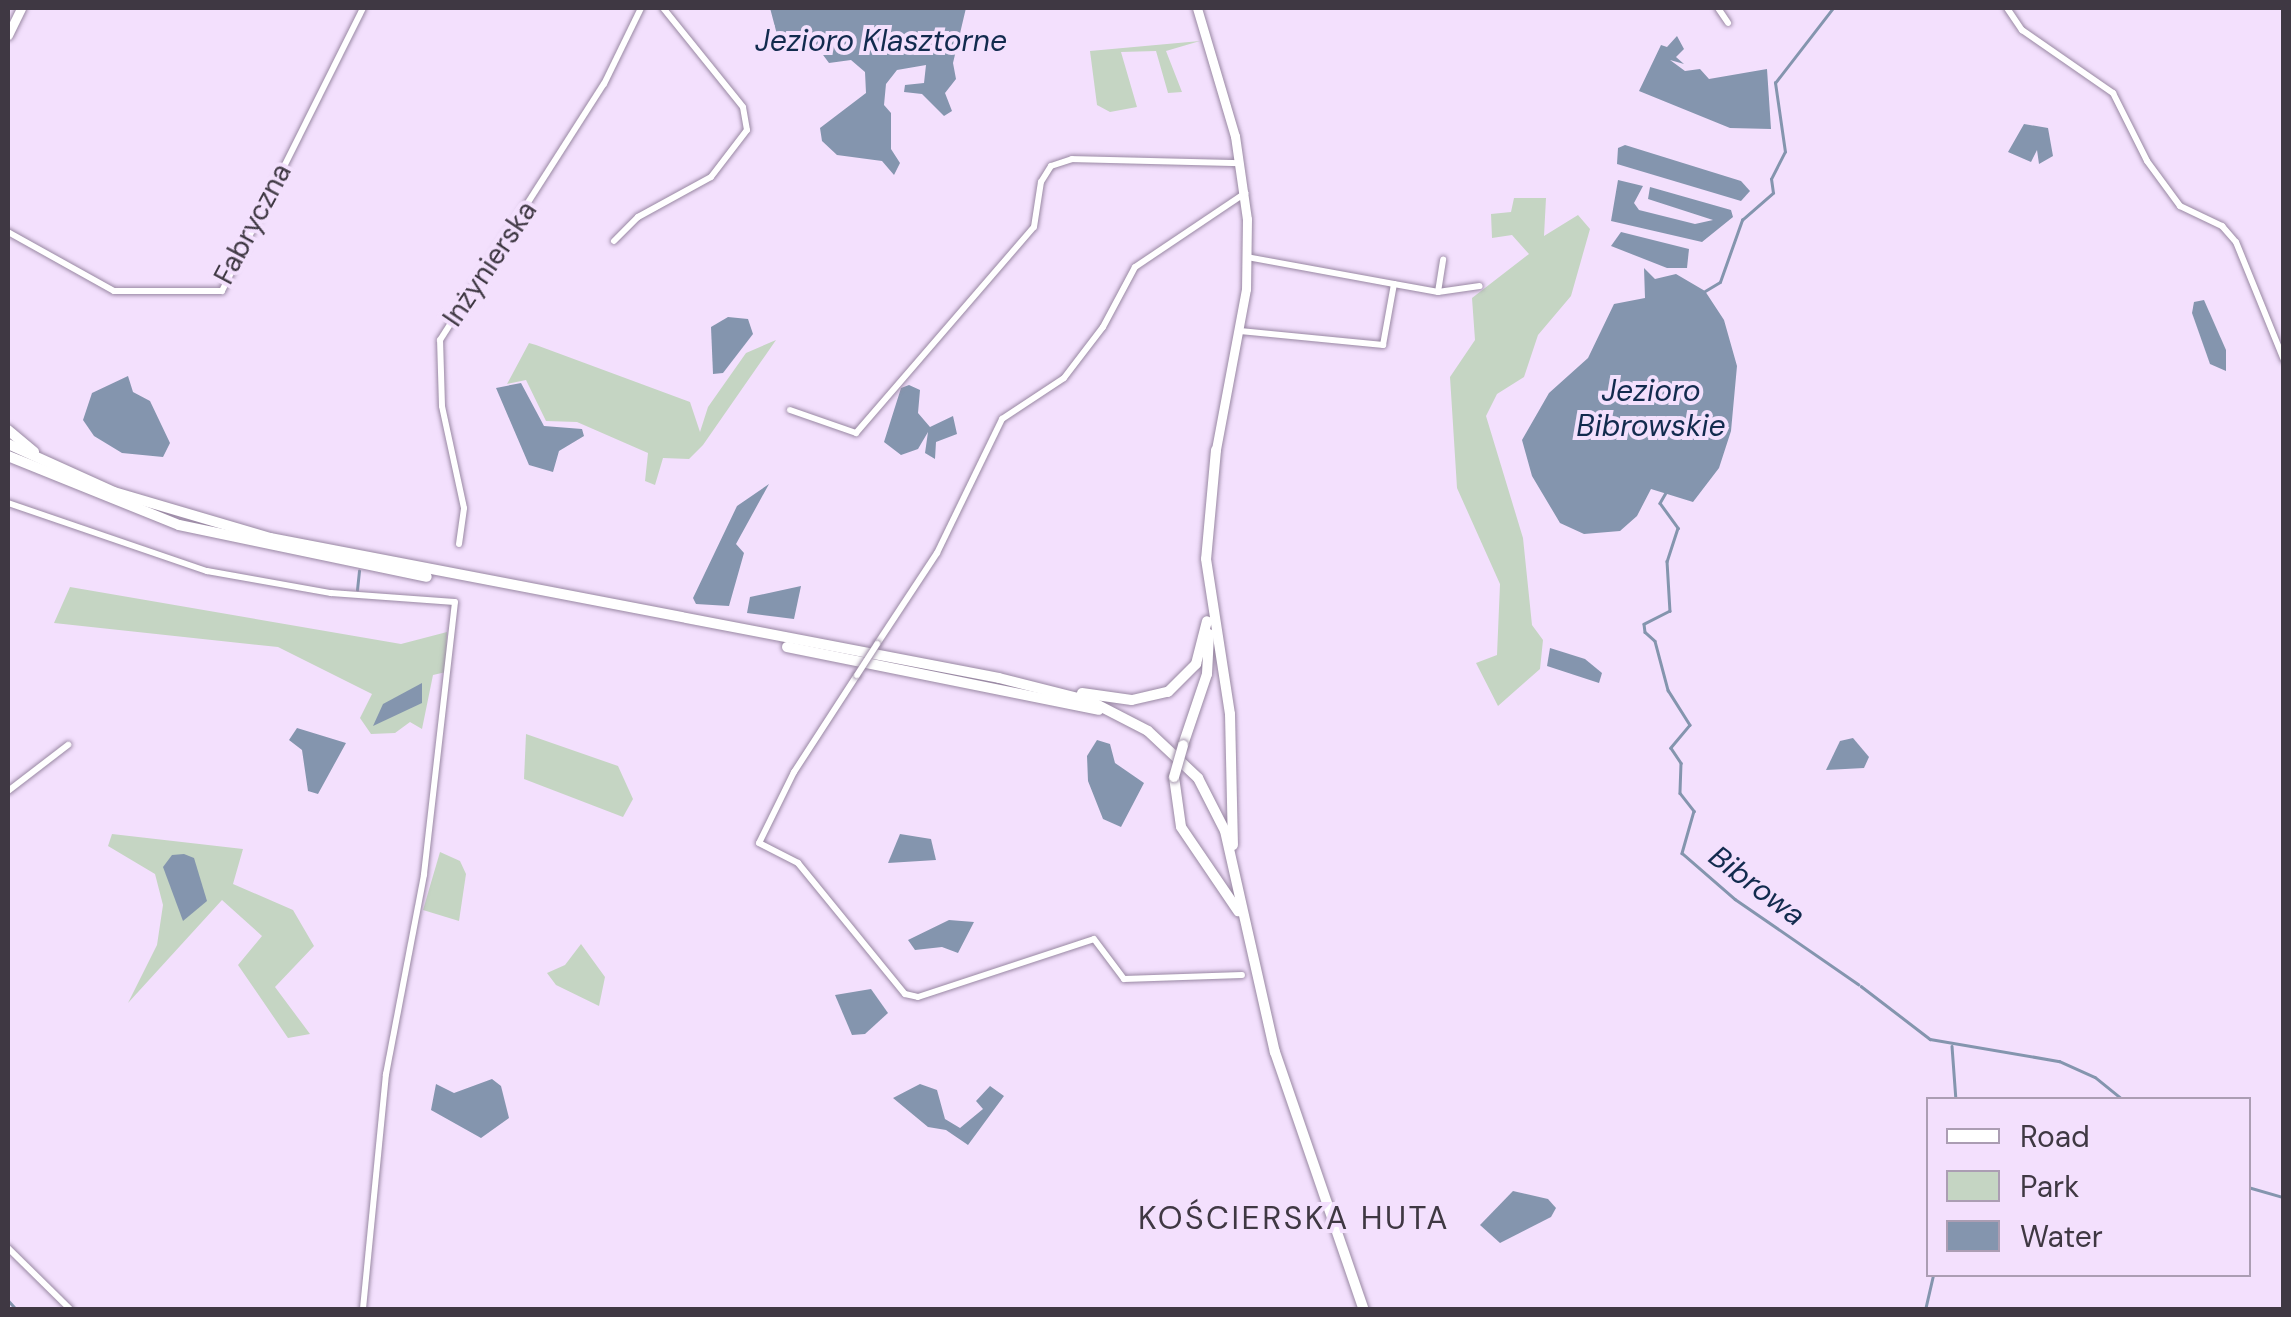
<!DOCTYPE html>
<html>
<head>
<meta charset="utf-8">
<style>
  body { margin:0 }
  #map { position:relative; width:2291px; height:1317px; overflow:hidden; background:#f3e0fd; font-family:"DM Sans",sans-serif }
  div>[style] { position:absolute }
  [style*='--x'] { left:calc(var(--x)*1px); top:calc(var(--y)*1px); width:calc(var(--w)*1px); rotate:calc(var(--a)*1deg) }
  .green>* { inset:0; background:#c5d5c3 }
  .water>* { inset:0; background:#8495ae }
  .stream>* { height:2.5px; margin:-1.25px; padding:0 1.25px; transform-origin:1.25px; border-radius:1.25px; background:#8495ae }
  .roads { filter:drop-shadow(0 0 2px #9988a3) drop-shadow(0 0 2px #9988a3) }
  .minor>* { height:6px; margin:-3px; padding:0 3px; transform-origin:3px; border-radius:3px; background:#fff }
  .secondary>* { height:9px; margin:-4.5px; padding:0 4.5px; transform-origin:4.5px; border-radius:4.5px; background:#fff }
  .primary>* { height:10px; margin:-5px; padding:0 5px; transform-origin:5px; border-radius:5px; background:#fff }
  .bridges { filter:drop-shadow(0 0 2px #9988a3) drop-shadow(0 0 2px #9988a3) }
  .minor-bridge>* { height:6px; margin:-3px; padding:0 3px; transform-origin:3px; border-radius:3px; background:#fff }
  .primary-bridge>* { height:10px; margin:-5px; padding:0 5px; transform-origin:5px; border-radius:5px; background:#fff }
  span { translate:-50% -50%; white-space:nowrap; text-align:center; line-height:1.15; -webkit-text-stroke:8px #f3e0fd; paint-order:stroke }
  .street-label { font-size:28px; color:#3f3843 }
  .water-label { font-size:30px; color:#122b4e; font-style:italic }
  .quarter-label { font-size:32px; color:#3f3843; letter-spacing:2.5px }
  .frame { position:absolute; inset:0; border:10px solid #3f3843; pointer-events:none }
  .legend { position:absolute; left:1926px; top:1097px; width:325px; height:180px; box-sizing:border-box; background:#f3e0fd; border:2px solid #ab9db3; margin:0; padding:12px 18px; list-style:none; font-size:30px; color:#3f3843 }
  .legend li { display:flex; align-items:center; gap:20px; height:50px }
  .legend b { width:50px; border:2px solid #ab9db3 }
</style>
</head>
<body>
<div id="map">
  <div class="green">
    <div style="clip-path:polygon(1200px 41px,1166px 51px,1182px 92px,1168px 93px,1156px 51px,1121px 52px,1137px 107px,1110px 112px,1097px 105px,1090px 51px)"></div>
    <div style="clip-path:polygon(1514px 198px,1546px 198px,1544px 236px,1578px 215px,1590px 229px,1571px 296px,1538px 335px,1524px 377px,1497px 394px,1486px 416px,1523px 538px,1532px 625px,1543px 640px,1540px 669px,1498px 706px,1476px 663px,1497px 655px,1500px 584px,1457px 488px,1450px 377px,1475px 340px,1472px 298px,1529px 254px,1512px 235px,1492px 238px,1491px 214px,1511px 212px)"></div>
    <div style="clip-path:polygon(776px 340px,703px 445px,689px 459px,663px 458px,655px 485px,645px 481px,648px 453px,577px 422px,546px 421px,526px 380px,507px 384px,529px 343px,536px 345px,690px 402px,700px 432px,708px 407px,746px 353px)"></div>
    <div style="clip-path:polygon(70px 587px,401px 644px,447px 632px,446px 672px,433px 675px,422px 729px,410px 722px,395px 733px,371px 734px,360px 718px,372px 694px,278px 647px,54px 623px)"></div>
    <div style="clip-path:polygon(526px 734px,618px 766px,633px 799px,623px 817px,524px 779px)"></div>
    <div style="clip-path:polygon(112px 834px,243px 849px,233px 884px,293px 910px,314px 946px,275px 987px,310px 1034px,288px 1038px,238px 965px,262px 936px,222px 900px,128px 1003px,157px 945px,163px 905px,155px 874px,108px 846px)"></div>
    <div style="clip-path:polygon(440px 852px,460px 861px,466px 874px,459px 921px,423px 910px)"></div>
    <div style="clip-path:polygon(581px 944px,605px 977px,599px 1006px,556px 985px,547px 973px,565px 965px)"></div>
  </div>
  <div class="water">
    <div style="clip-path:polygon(770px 8px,966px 8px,953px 63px,956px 79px,945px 93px,952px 111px,944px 116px,922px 94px,904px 92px,905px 85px,924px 83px,926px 65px,897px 70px,886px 84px,884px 105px,891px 113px,891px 149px,900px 163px,894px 175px,882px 161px,837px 155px,822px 141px,820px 128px,866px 93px,865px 72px,851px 60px,829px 63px,806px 32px,779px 42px)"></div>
    <div style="clip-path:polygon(1677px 36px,1684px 49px,1676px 57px,1684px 64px,1670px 60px,1685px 71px,1700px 69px,1709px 79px,1767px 69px,1771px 129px,1730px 128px,1639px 91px,1661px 45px,1667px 47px)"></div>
    <div style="clip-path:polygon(2024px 124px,2048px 128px,2053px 156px,2039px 164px,2037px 150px,2031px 162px,2008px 152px)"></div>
    <div style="clip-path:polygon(1625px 145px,1741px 181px,1750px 191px,1741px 201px,1617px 164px,1618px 148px)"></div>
    <div style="clip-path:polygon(1618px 180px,1643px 186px,1634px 203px,1639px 210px,1695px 224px,1713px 220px,1648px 199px,1650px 187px,1731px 210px,1733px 217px,1702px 242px,1611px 221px)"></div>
    <div style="clip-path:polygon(1621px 232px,1689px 249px,1687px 268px,1667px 268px,1611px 246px)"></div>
    <div style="clip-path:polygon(1644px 268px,1655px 279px,1676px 274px,1705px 291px,1724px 320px,1737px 366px,1731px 431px,1719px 468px,1693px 502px,1651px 489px,1637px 516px,1620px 531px,1584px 534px,1560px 523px,1532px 476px,1522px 440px,1549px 393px,1588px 358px,1614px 304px,1645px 298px)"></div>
    <div style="clip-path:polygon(2204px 300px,2226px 350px,2226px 371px,2210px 364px,2192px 313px,2194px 302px)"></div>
    <div style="clip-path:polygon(728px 317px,748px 319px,753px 334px,723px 373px,713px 374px,711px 327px)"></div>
    <div style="clip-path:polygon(128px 376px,133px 392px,150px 401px,170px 443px,163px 457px,122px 453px,94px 436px,83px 420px,92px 393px)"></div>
    <div style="clip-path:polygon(521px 383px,544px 426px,582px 429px,584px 436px,559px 451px,553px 472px,529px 465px,496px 388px)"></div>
    <div style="clip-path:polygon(909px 385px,920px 390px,918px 413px,930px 427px,953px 416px,957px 434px,936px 442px,935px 459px,925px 453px,928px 432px,918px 449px,901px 455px,884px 442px,901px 388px)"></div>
    <div style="clip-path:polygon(769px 484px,736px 544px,744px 553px,729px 606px,696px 604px,693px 598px,737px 506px)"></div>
    <div style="clip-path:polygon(801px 586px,794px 619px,747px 613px,750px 597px)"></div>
    <div style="clip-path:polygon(1550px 648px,1585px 659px,1602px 673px,1599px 683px,1547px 666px)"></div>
    <div style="clip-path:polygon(422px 683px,422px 703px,373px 726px,383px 704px)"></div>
    <div style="clip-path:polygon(297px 728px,346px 743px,318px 794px,308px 791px,302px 750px,289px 740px)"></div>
    <div style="clip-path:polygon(1853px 738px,1869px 757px,1864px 768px,1826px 770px,1840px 741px)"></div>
    <div style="clip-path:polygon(1097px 740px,1110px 744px,1115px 763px,1144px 783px,1121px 827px,1103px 819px,1088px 781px,1087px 756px)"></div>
    <div style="clip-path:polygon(900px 834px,931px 839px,936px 860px,888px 863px)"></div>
    <div style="clip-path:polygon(184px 854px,194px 858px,207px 901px,183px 921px,163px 867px,172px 855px)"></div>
    <div style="clip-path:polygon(949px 920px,974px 922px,958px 953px,942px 947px,915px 950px,908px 940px)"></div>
    <div style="clip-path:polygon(871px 989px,888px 1013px,865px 1034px,852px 1035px,835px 995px)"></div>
    <div style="clip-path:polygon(492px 1079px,501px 1086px,509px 1118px,481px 1138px,431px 1110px,436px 1084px,454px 1093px)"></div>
    <div style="clip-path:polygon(920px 1084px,937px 1090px,945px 1119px,960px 1128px,983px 1109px,976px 1101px,990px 1086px,1004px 1096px,968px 1145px,946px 1130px,928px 1127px,893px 1098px)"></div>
    <div style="clip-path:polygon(1513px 1191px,1548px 1199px,1556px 1208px,1551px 1217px,1500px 1243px,1480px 1225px)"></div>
  </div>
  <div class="stream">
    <div style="--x:1705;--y:291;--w:17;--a:-31"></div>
    <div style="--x:1720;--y:282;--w:66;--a:-70.5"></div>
    <div style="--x:1742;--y:220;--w:41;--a:-41.1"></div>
    <div style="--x:1773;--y:193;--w:14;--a:-98"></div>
    <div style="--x:1771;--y:179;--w:30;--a:-63"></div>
    <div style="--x:1785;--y:152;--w:70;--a:-98.2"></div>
    <div style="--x:1775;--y:83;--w:95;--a:-52.3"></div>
    <div style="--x:1667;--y:491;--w:14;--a:120"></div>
    <div style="--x:1660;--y:503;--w:31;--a:54"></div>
    <div style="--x:1678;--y:528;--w:35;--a:108"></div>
    <div style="--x:1667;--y:561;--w:50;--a:86.6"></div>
    <div style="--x:1670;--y:611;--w:29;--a:153"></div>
    <div style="--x:1644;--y:624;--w:8;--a:83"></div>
    <div style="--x:1645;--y:632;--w:13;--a:42"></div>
    <div style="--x:1655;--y:641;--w:51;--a:75.1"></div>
    <div style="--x:1668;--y:690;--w:41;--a:57.8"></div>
    <div style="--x:1690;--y:725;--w:30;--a:130"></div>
    <div style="--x:1671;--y:748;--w:18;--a:56"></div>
    <div style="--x:1681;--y:763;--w:30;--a:92"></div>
    <div style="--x:1680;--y:793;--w:23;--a:52"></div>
    <div style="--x:1694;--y:811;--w:44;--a:105.9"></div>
    <div style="--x:1682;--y:853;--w:70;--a:41"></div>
    <div style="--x:1735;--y:899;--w:150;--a:34.6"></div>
    <div style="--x:357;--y:590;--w:19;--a:-84"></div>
    <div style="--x:1861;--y:986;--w:87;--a:37.5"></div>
    <div style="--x:1930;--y:1039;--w:131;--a:9.7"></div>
    <div style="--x:2059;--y:1061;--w:39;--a:24"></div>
    <div style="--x:2095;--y:1077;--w:36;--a:39"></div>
    <div style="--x:1952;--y:1046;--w:54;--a:85.8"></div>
    <div style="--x:2248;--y:1187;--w:37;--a:16"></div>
    <div style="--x:8;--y:1300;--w:13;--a:48"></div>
    <div style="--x:1925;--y:1310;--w:37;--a:-77"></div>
  </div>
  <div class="roads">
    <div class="minor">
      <div style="--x:1718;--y:8;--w:18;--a:56"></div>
      <div style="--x:2007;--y:8;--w:27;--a:56"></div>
      <div style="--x:2022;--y:30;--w:111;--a:34.7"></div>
      <div style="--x:2113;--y:93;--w:76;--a:63.4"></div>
      <div style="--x:2147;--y:161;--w:56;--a:53.7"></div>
      <div style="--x:2180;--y:206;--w:47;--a:25.5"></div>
      <div style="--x:2222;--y:226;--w:21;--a:49"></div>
      <div style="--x:2236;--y:242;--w:127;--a:67.9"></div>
      <div style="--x:8;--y:232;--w:121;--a:29.1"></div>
      <div style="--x:114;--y:291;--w:108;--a:0"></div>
      <div style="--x:222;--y:291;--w:316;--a:-63.5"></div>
      <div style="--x:614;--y:241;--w:34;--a:-45"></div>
      <div style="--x:638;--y:217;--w:83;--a:-28.7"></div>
      <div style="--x:711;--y:177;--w:59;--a:-52.5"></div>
      <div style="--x:747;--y:130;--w:23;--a:-100"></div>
      <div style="--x:743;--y:107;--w:127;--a:-128.9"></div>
      <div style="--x:1394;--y:284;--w:45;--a:10.3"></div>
      <div style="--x:1438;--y:292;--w:42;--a:-8.1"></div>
      <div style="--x:1438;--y:292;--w:33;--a:-81"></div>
      <div style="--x:1240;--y:331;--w:144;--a:5.6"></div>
      <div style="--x:1383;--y:345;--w:62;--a:-79.8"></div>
      <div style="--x:1394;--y:284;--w:149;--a:-169.6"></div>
      <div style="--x:790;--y:410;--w:70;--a:19.2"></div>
      <div style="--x:856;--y:433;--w:272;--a:-49.2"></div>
      <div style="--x:1034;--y:227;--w:46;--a:-81.2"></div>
      <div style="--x:1041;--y:182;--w:19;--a:-58"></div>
      <div style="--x:1051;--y:166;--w:22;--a:-18"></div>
      <div style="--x:1072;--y:159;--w:167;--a:1.4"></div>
      <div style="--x:8;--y:503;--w:210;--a:18.9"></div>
      <div style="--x:207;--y:571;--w:126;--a:10.1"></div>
      <div style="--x:331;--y:593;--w:124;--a:4.2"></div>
      <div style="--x:455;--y:602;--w:275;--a:96.5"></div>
      <div style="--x:424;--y:875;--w:203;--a:100.8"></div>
      <div style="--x:386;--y:1074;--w:237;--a:95.6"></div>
      <div style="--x:459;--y:544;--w:36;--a:-82"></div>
      <div style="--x:464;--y:508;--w:104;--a:-102.2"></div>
      <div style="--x:442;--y:406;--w:66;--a:-91.7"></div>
      <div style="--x:440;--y:340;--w:304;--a:-57.4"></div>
      <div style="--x:604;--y:84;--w:85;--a:-64"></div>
      <div style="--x:877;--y:644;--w:109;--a:-56.6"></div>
      <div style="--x:937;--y:553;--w:149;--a:-64.1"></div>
      <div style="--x:1002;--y:419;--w:74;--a:-33.5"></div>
      <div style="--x:1064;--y:378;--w:64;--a:-52.6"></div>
      <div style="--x:1103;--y:327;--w:68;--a:-61.9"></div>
      <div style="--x:1135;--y:267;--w:133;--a:-33.9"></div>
      <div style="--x:857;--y:675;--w:116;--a:123"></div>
      <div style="--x:794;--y:772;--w:79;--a:116.2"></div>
      <div style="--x:759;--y:843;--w:44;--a:27.1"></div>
      <div style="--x:798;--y:863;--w:169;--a:50.8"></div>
      <div style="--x:905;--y:994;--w:13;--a:13"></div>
      <div style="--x:918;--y:997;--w:185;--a:-18.2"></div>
      <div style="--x:1094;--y:939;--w:50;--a:53.1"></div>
      <div style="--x:1124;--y:979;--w:118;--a:-1.9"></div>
      <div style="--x:8;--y:791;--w:76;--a:-37.5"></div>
      <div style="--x:8;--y:1248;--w:88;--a:44.5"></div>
    </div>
    <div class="secondary">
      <div style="--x:1197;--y:8;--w:134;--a:73.5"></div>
      <div style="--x:1235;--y:136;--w:84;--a:81.8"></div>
      <div style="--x:1247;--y:219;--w:70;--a:90.8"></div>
      <div style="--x:1246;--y:289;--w:164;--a:100.6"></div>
      <div style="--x:8;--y:35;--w:30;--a:-64"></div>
    </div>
    <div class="primary">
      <div style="--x:8;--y:430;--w:34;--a:40"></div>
      <div style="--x:8;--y:444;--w:116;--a:24.4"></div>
      <div style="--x:114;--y:492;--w:163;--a:16.4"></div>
      <div style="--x:270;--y:538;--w:742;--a:10.87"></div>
      <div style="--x:999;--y:678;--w:94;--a:14.2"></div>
      <div style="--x:1090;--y:701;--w:65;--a:27.3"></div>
      <div style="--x:1148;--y:731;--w:69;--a:43.2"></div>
      <div style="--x:1198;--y:778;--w:59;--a:63"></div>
      <div style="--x:1225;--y:831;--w:227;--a:77.3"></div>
      <div style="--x:1275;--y:1052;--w:273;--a:71"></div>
      <div style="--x:1216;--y:450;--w:109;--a:95.2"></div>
      <div style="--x:1206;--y:559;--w:157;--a:81.2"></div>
      <div style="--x:1230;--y:714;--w:131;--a:88.7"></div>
      <div style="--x:8;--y:456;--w:184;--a:22"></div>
      <div style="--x:179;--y:525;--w:253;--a:11.8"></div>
      <div style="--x:787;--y:647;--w:318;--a:11.4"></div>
      <div style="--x:1082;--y:693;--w:50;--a:8"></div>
      <div style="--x:1132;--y:700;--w:37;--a:-13"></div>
      <div style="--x:1168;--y:692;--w:40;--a:-45"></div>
      <div style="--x:1196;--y:664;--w:44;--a:-75.7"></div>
      <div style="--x:1183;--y:745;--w:75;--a:-71.3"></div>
      <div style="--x:1207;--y:674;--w:40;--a:-87.1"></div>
      <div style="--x:1174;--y:777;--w:50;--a:82"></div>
      <div style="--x:1181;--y:827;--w:102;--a:55.8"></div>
    </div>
  </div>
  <div class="bridges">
    <div class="minor-bridge">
      <div style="--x:857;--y:675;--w:37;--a:-57"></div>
    </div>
    <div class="primary-bridge">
      <div style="--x:1174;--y:777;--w:33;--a:-74"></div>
    </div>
  </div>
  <div class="street-label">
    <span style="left:253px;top:224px;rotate:-62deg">Fabryczna</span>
    <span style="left:490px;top:264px;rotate:-56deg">Inżynierska</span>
  </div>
  <div class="water-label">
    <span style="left:881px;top:41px">Jezioro Klasztorne</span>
    <span style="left:1651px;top:408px">Jezioro<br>Bibrowskie</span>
    <span style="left:1757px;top:886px;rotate:37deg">Bibrowa</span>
  </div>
  <div class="quarter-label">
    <span style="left:1294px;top:1218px">KOŚCIERSKA HUTA</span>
  </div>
  <div class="frame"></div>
  <ul class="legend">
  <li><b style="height:12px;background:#fff"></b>Road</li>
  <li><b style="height:28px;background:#c5d5c3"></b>Park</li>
  <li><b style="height:28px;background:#8495ae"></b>Water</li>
  </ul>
</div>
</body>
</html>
